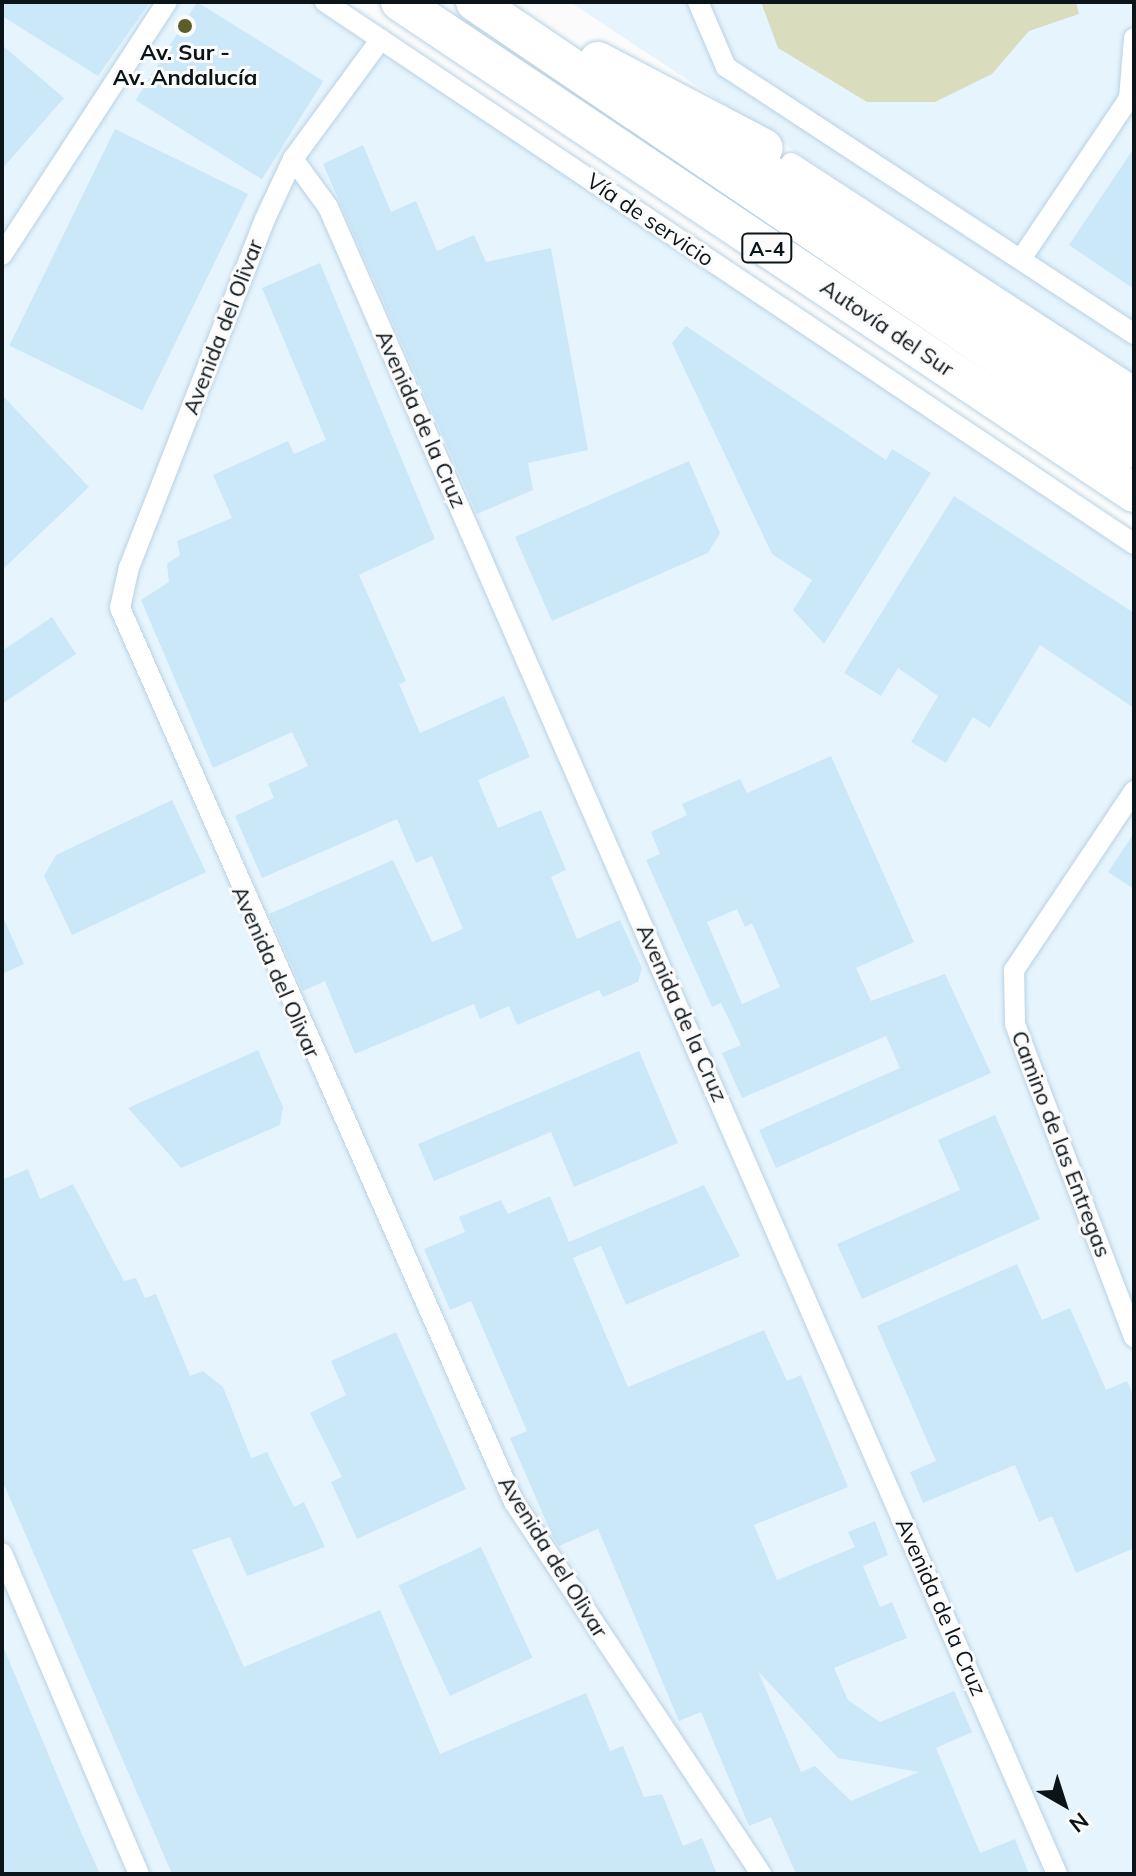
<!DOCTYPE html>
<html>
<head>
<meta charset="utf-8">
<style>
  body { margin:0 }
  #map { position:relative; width:1136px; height:1876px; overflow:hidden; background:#fbfbfb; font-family:Mulish,sans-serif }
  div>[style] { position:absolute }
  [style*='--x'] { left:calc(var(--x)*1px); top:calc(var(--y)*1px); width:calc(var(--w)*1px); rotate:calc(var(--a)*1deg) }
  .built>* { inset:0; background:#e6f4fd }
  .green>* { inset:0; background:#daddbd }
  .building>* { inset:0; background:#cbe8f9; transform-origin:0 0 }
  .roads { filter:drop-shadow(0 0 2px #b7d2e3) drop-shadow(0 0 2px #b7d2e3) }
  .minor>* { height:20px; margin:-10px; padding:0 10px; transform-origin:10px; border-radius:10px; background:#fff }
  .motorway>* { height:38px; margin:-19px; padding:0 19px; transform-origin:19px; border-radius:19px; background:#fff }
  .dots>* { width:22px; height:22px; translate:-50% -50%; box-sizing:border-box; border:4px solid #fbfbfb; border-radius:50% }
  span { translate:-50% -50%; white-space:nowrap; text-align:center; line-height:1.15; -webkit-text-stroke:6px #fbfbfb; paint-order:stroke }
  .shield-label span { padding:2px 6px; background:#fbfbfb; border:2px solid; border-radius:6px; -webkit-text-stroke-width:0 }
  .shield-label { font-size:20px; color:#0a1419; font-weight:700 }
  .poi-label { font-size:22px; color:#0a1419; font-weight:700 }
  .street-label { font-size:22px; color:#0a1419 }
  .frame { position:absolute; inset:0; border:4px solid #0a1419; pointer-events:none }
  .north { position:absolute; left:1024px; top:1764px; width:80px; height:80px; -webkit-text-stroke:6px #fbfbfb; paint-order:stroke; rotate:141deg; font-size:22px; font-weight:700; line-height:32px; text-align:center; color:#0a1419 }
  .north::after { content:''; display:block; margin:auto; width:28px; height:36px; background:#0a1419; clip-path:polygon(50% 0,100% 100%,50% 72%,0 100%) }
</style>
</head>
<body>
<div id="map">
  <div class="built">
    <div style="clip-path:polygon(2px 2px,326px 2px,1134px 544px,1134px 1874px,2px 1874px)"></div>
    <div style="clip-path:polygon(570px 2px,1134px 2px,1134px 377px,976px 271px)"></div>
  </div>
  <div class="green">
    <div style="clip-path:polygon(761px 2px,1076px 2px,1079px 14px,1029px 31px,992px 74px,935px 102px,867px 102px,778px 48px)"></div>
  </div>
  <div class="building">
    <div style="clip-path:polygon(2px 2px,150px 2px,98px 76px,2px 16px)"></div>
    <div style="left:197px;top:2px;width:149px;height:116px;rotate:32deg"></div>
    <div style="clip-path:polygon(2px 45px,64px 98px,2px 169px)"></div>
    <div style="left:115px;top:129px;width:148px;height:241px;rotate:26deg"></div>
    <div style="clip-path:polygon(363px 145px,391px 212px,416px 201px,437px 251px,474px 235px,486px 262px,551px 248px,588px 450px,528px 463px,533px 490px,477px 514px,323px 164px)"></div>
    <div style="clip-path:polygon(1134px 148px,1134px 289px,1069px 245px)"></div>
    <div style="clip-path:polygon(320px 263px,435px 539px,359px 575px,406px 681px,399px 684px,420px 733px,504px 696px,530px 757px,478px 780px,498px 828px,541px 810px,566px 870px,551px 877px,577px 939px,620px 920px,642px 968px,638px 982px,603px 997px,599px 990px,517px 1025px,509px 1006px,480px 1019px,474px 1004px,355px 1054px,325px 981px,303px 991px,269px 914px,393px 860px,432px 942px,463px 929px,432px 856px,416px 863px,397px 819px,262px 878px,235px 816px,274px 798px,268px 784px,308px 766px,292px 732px,213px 768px,141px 600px,169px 582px,167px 564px,180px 555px,177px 541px,232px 518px,213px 475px,288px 441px,294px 454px,326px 440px,262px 288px)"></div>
    <div style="clip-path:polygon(686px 326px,886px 460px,892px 449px,931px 473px,824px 644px,793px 610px,812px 580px,772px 554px,672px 343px)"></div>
    <div style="clip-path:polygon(2px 395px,89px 487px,2px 570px)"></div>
    <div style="clip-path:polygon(689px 461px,720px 533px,708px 553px,552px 621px,515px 537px)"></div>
    <div style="clip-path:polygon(954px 496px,1134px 613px,1134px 708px,1040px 645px,990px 728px,973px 717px,946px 763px,911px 742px,938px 696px,898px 668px,881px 696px,844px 673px)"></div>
    <div style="clip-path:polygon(52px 617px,76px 654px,2px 704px,2px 651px)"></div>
    <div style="clip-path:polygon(evenodd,831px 756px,914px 942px,856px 968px,871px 1001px,945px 974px,991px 1073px,776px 1168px,759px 1130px,900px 1068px,886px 1036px,742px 1098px,722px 1053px,741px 1045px,721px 1003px,712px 1007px,646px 860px,660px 854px,651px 832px,687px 815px,682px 804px,740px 779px,747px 793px,831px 756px,737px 909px,745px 927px,752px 923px,780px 987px,742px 1004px,707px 922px,737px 909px)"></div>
    <div style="clip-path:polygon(172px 800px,206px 872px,72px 935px,44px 876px,56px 855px)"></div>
    <div style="clip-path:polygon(1134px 833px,1134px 889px,1108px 872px)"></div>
    <div style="clip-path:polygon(2px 915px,24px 964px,2px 974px)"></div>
    <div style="clip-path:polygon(258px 1050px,283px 1107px,280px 1125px,181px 1168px,128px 1108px)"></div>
    <div style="clip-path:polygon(639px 1051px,678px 1143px,574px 1187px,551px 1132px,434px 1181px,418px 1144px)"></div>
    <div style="clip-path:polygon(995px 1115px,1040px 1219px,862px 1299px,837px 1244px,960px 1190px,938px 1140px)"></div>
    <div style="clip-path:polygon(28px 1169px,40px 1199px,73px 1184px,124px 1281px,136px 1278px,145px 1298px,156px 1294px,190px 1376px,203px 1371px,223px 1387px,251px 1458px,267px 1452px,294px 1507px,304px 1502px,325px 1547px,247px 1576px,230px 1537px,192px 1550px,244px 1667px,380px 1610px,440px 1754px,586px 1693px,610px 1751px,623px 1746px,644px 1797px,662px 1794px,683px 1846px,702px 1838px,717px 1874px,172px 1874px,2px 1480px,2px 1180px)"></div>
    <div style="clip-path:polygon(evenodd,704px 1185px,740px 1256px,626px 1305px,601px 1246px,573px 1258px,628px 1387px,764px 1330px,787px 1381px,801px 1375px,848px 1487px,754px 1525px,777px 1580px,855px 1547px,848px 1532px,875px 1521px,888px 1555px,863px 1566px,880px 1607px,892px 1602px,907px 1638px,834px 1668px,848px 1700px,880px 1722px,954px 1691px,972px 1732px,936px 1748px,980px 1853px,1015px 1839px,1029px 1874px,796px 1874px,771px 1817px,749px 1826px,701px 1712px,679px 1721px,598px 1529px,559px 1546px,553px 1537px,510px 1438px,527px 1431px,471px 1301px,450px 1310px,424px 1249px,465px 1232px,459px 1217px,501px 1200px,508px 1214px,550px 1196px,569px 1242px,704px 1185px,758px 1671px,838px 1758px,919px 1772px,851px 1801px,815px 1766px,801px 1772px,758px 1671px)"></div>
    <div style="clip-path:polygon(1017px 1264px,1042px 1320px,1070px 1308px,1106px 1390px,1127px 1381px,1134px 1397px,1134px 1548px,1076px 1573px,1052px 1516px,1039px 1522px,1015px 1465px,923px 1503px,910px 1472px,936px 1461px,877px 1326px)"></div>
    <div style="clip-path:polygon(396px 1332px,466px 1489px,357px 1539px,331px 1482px,342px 1477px,310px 1413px,346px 1395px,331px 1361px)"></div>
    <div style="left:481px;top:1547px;width:122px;height:91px;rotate:65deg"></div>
    <div style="clip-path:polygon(2px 1644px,81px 1832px,100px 1874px,2px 1874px)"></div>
  </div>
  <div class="roads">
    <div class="minor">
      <div style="--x:325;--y:2;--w:974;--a:33.82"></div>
      <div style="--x:698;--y:2;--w:71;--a:66.7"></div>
      <div style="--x:726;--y:67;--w:488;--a:33.2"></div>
      <div style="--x:381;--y:39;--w:149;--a:126.3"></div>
      <div style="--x:293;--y:159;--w:66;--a:115"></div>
      <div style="--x:265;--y:219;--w:374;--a:111.3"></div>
      <div style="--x:129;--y:567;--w:42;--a:102.4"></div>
      <div style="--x:120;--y:608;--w:977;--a:66.22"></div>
      <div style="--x:514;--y:1502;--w:447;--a:56.4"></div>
      <div style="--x:293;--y:159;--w:59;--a:53.9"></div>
      <div style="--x:328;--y:207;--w:1819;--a:66.38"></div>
      <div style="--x:791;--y:163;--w:410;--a:33.1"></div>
      <div style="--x:2;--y:255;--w:302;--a:-56.9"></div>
      <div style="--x:1021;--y:259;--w:194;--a:-56.1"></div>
      <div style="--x:1129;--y:98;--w:60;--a:-85.2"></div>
      <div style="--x:1134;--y:791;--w:216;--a:123.8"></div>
      <div style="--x:1014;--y:970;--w:54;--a:88.9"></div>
      <div style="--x:1015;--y:1024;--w:335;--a:69.2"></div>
      <div style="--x:2;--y:1553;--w:349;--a:66.9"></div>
    </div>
    <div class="motorway">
      <div style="--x:400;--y:2;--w:883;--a:33.78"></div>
      <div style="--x:475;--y:2;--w:796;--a:34.15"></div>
      <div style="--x:598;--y:61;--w:187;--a:27.7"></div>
      <div style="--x:728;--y:147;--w:486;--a:33.3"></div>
    </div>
  </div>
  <div class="dots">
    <div style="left:185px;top:26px;background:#5b5d2b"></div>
  </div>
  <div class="shield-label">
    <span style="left:767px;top:248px">A-4</span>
  </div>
  <div class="poi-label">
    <span style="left:185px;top:65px">Av. Sur -<br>Av. Andalucía</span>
  </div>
  <div class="street-label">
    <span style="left:650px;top:220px;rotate:34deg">Vía de servicio</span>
    <span style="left:223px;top:327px;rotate:-69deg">Avenida del Olivar</span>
    <span style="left:887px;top:328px;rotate:34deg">Autovía del Sur</span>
    <span style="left:421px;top:419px;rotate:66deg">Avenida de la Cruz</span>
    <span style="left:276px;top:972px;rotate:66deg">Avenida del Olivar</span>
    <span style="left:682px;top:1013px;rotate:66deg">Avenida de la Cruz</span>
    <span style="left:1061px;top:1144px;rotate:69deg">Camino de las Entregas</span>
    <span style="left:553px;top:1557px;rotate:58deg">Avenida del Olivar</span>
    <span style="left:941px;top:1607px;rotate:66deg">Avenida de la Cruz</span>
  </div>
  <div class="frame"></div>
  <div class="north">N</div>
</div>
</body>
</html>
